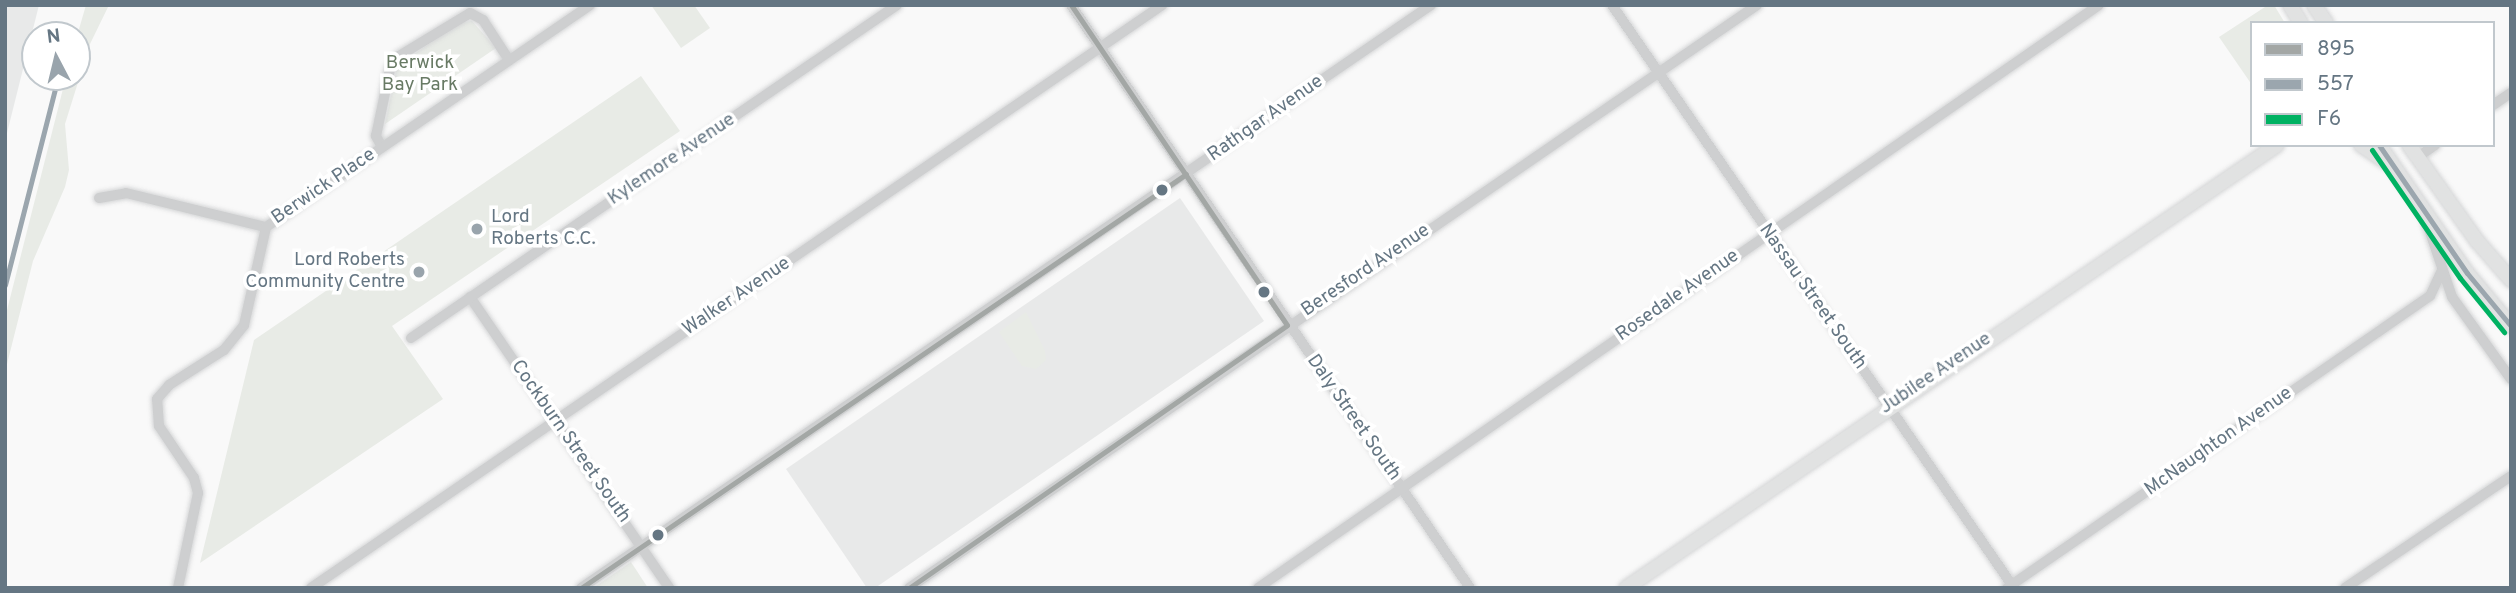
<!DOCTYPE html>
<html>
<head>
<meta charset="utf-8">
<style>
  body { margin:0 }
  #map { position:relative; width:2516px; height:593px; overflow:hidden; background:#f9f9f9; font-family:Overpass,sans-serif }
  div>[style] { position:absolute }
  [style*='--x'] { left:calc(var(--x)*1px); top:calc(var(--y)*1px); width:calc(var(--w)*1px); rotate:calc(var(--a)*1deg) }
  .built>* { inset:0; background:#e8e9e9 }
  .green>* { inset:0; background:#e8ebe6 }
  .roads { filter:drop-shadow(0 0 2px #d5d6d7) drop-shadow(0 0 2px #d5d6d7) }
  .minor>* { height:10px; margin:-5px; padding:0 5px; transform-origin:5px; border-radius:5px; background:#cecfd0 }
  .secondary>* { height:14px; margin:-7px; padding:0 7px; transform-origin:7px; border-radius:7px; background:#e1e2e2 }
  .bus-1>* { height:5px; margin:-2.5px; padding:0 2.5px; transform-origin:2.5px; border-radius:2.5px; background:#a3a7a5 }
  .bus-2>* { height:5px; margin:-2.5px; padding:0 2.5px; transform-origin:2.5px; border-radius:2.5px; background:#9ba6ae }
  .bus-3>* { height:5px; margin:-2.5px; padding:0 2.5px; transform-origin:2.5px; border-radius:2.5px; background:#00b262 }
  .dots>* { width:19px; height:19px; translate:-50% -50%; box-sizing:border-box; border:4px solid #fff; border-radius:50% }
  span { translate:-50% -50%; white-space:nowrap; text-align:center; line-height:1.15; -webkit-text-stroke:7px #fff; paint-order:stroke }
  .park-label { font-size:19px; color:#687a64 }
  .street-label { font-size:19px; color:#657683 }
  .poi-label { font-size:19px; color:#657683 }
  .left { translate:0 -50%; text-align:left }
  .right { translate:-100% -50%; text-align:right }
  .frame { position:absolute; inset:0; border:7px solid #657683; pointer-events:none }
  .legend { position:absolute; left:2250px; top:21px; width:245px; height:126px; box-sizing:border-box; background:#fff; border:2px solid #c1c8cd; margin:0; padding:9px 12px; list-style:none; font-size:21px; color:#657683 }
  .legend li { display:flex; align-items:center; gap:14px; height:35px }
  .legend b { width:35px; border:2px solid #c1c8cd }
  .north { position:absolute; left:21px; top:21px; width:70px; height:70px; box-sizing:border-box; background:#fff; border:2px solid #c1c8cd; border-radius:50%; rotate:353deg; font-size:19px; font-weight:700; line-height:28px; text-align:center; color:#657683 }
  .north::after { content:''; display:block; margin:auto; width:24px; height:32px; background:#99a4ac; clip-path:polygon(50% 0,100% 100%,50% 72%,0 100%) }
</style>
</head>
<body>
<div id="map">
  <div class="built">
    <div style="clip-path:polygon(5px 5px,39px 5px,5px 141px)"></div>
    <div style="clip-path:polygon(1180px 198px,1264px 321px,875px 588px,867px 588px,786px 469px)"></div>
  </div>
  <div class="green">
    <div style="clip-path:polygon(86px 5px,109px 5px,90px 44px,65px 124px,69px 170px,65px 187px,33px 261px,5px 372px,5px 318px,66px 77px,77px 77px,77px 36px)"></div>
    <div style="clip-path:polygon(651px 5px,694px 5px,710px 28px,681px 48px)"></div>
    <div style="clip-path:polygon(2268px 5px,2274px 5px,2285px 23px,2252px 23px,2252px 85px,2219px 37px)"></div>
    <div style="clip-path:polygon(472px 21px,496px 48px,385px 124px,396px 71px,405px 60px,462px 22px)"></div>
    <div style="clip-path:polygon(641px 76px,680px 131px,392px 326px,443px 399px,200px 563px,254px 340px)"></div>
    <div style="clip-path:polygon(1026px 312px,1045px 351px,1046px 360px,1036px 369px,1022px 366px,999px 332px)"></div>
    <div style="clip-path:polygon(631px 562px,648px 588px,593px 588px)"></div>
  </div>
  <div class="roads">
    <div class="minor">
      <div style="--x:1071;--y:5;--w:706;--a:55.61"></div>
      <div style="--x:1612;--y:5;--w:708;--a:55.41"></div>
      <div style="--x:2493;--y:105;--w:22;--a:-34"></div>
      <div style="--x:382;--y:147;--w:13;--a:-119"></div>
      <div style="--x:376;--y:136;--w:68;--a:-78.2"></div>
      <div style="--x:390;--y:69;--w:16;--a:-55"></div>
      <div style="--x:399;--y:56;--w:83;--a:-31.2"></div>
      <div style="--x:470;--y:13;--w:15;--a:28"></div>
      <div style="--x:483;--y:20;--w:48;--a:57"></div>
      <div style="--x:2418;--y:157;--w:21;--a:-35"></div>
      <div style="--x:99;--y:198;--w:27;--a:-10"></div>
      <div style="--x:126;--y:193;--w:144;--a:13.7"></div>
      <div style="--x:2427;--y:223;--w:78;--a:71.3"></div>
      <div style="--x:2452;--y:297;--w:101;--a:54.3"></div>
      <div style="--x:266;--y:227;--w:393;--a:-34.4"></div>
      <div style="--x:470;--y:297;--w:353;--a:55.6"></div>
      <div style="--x:411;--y:338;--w:589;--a:-34.42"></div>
      <div style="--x:178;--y:588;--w:97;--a:-78.1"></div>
      <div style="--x:198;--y:493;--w:16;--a:-105"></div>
      <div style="--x:194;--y:478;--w:63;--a:-123.9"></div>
      <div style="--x:159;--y:426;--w:27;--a:-94"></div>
      <div style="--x:157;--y:399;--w:18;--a:-49"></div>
      <div style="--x:169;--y:385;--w:65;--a:-32.5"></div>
      <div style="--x:224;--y:350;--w:32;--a:-51"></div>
      <div style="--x:244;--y:325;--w:100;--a:-77.3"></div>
      <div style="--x:311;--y:588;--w:1032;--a:-34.41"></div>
      <div style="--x:581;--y:588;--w:1031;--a:-34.45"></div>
      <div style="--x:909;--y:588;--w:1029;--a:-34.51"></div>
      <div style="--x:1258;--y:588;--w:1023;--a:-34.73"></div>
      <div style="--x:2007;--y:588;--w:514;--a:-34.62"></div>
      <div style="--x:2430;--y:296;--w:29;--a:-65"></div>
      <div style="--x:2345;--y:588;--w:200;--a:-34"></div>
    </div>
    <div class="secondary">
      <div style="--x:2290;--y:5;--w:21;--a:59"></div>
      <div style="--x:2314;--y:5;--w:22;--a:56"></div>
      <div style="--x:2361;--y:145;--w:30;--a:34"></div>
      <div style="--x:2379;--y:145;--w:155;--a:55.5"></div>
      <div style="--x:2467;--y:273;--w:69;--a:50.3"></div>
      <div style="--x:2409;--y:145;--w:118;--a:54.7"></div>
      <div style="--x:2477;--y:241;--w:52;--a:48.9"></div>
      <div style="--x:1626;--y:588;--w:787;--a:-34.23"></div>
    </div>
  </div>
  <div class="bus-1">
    <div style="--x:581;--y:588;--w:733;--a:-34.38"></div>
    <div style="--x:909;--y:588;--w:460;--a:-34.8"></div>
    <div style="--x:1287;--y:325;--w:386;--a:-124"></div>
  </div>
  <div class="bus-2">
    <div style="--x:2379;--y:145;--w:155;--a:55.5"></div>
    <div style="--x:2467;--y:273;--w:69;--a:50.3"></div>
    <div style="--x:5;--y:285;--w:215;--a:-75.7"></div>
  </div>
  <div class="bus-3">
    <div style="--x:2372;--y:150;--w:155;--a:55.5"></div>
    <div style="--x:2460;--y:278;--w:70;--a:50.8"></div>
  </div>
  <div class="dots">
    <div style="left:1162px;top:190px;background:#657683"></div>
    <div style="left:477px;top:229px;background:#99a4ac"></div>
    <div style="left:419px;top:272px;background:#99a4ac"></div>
    <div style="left:1264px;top:292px;background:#657683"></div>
    <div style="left:658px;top:535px;background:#657683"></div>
  </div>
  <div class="park-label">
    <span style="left:420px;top:75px">Berwick<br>Bay Park</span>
  </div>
  <div class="street-label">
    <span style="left:1266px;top:119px;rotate:-35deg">Rathgar Avenue</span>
    <span style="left:672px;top:160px;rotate:-34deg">Kylemore Avenue</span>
    <span style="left:324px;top:187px;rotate:-34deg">Berwick Place</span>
    <span style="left:1366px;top:271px;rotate:-34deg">Beresford Avenue</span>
    <span style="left:1678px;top:296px;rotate:-35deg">Rosedale Avenue</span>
    <span style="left:737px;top:297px;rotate:-34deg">Walker Avenue</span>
    <span style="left:1812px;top:297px;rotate:55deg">Nassau Street South</span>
    <span style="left:1936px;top:374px;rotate:-34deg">Jubilee Avenue</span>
    <span style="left:1353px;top:418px;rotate:55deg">Daly Street South</span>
    <span style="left:570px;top:442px;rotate:55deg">Cockburn Street South</span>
    <span style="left:2219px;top:442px;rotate:-35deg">McNaughton Avenue</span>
  </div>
  <div class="poi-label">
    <span class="left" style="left:491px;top:229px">Lord<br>Roberts C.C.</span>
    <span class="right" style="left:405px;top:272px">Lord Roberts<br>Community Centre</span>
  </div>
  <div class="frame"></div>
  <ul class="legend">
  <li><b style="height:9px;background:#a3a7a5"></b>895</li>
  <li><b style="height:9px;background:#9ba6ae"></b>557</li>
  <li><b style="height:9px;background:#00b262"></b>F6</li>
  </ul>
  <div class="north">N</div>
</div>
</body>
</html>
